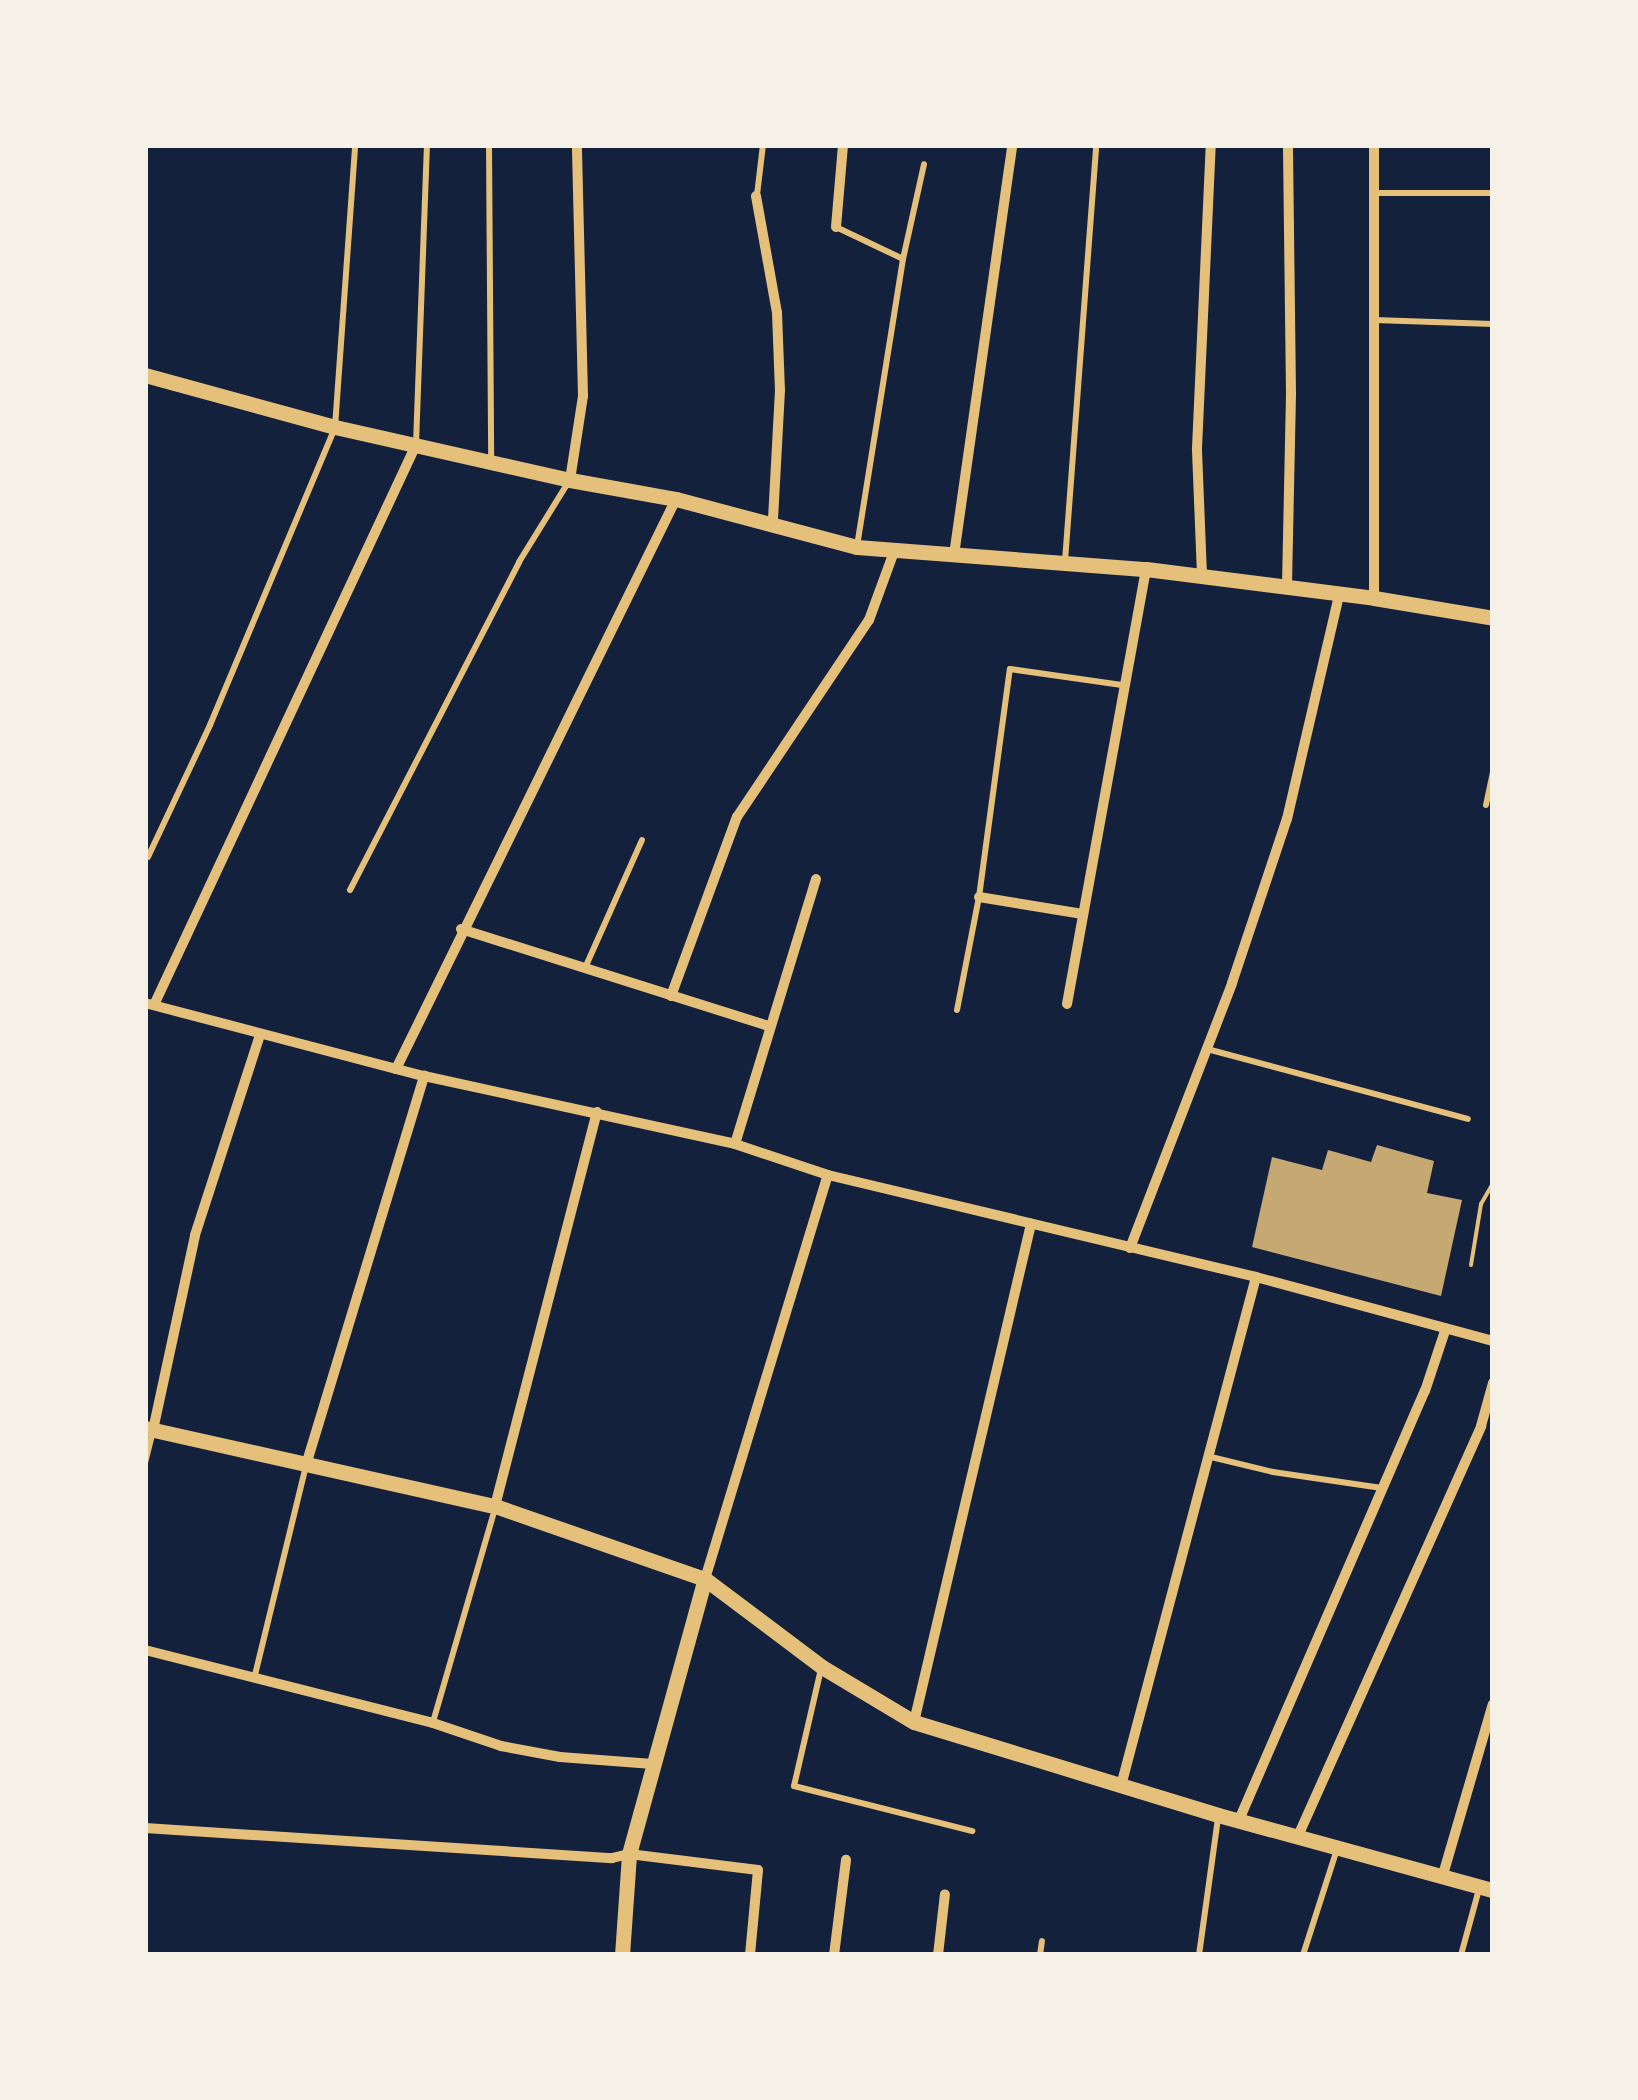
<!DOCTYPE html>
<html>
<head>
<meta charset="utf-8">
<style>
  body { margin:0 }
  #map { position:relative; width:1638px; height:2100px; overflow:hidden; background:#14213d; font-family:"PT Sans Narrow",sans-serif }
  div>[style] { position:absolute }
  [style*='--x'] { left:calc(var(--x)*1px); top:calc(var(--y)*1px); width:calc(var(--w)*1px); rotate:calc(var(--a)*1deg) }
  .building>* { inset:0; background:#c6a872 }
  .path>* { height:4px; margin:-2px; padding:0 2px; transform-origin:2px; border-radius:2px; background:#e5c07b }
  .service>* { height:6px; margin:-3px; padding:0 3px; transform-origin:3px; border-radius:3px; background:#e5c07b }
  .minor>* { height:10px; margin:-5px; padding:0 5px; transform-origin:5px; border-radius:5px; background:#e5c07b }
  .tertiary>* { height:15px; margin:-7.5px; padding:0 7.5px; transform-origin:7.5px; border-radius:7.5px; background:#e5c07b }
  span { translate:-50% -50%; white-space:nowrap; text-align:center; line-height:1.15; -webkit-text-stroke:8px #f6f1e7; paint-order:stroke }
  .frame { position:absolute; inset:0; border:148px solid #f6f1e7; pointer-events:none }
</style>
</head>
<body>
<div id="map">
  <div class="building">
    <div style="clip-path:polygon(1377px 1145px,1434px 1161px,1427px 1193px,1462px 1200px,1441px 1296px,1252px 1247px,1272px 1157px,1322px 1170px,1328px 1150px,1371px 1162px)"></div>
  </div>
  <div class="path">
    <div style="--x:1471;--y:1265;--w:62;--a:-80.7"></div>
    <div style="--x:1481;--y:1204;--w:24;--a:-60"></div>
  </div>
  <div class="service">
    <div style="--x:489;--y:145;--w:314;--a:89.6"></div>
    <div style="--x:1374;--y:193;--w:119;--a:0"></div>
    <div style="--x:757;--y:195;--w:50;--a:-83.2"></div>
    <div style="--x:836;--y:227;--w:74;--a:25.5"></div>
    <div style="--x:903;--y:259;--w:291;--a:99.1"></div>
    <div style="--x:903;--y:259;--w:97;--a:-77.5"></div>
    <div style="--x:1374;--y:320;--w:119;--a:1.9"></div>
    <div style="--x:416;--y:444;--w:299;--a:-87.9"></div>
    <div style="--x:1065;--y:561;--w:414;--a:-85.7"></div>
    <div style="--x:1486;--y:805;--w:35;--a:-78"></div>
    <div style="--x:148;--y:857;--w:146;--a:-64.8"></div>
    <div style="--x:210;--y:725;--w:323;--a:-67.2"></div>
    <div style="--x:335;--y:427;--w:283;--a:-85.9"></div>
    <div style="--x:350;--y:890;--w:369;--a:-62.7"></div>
    <div style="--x:519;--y:562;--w:95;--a:-58.3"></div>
    <div style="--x:585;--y:968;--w:140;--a:-66"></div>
    <div style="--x:957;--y:1010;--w:115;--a:-79"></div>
    <div style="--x:979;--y:897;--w:230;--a:-82.3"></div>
    <div style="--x:1010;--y:669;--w:113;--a:8.1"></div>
    <div style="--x:1207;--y:1049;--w:270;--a:15"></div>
    <div style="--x:1207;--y:1456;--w:68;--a:13.6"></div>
    <div style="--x:1273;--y:1472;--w:110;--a:8.4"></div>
    <div style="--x:145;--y:1463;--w:34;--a:-76"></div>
    <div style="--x:821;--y:1669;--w:120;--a:103"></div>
    <div style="--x:794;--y:1786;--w:184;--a:14.2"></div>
    <div style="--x:254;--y:1679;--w:220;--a:-76.3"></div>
    <div style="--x:433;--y:1722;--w:223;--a:-73.8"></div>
    <div style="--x:1040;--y:1955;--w:14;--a:-82"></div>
    <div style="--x:1199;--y:1955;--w:138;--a:-82.1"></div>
    <div style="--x:1303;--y:1955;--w:111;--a:-72.2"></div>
    <div style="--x:1461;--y:1955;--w:68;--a:-74.7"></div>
  </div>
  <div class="minor">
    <div style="--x:1374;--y:145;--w:453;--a:90"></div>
    <div style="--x:756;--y:196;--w:119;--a:79.8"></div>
    <div style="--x:777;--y:313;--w:77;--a:87.8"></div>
    <div style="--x:780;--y:390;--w:131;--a:93.1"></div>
    <div style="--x:836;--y:227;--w:82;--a:-85.1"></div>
    <div style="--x:570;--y:480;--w:85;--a:-81.2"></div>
    <div style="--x:583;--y:396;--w:251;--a:-91.4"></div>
    <div style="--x:954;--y:555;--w:414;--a:-81.9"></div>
    <div style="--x:1202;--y:575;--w:127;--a:-92.3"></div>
    <div style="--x:1197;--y:448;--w:303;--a:-87.4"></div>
    <div style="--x:1287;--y:585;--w:191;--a:-88.8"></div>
    <div style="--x:1291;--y:394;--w:249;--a:-90.7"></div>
    <div style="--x:979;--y:897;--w:105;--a:9.3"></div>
    <div style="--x:461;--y:929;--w:323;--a:17.5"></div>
    <div style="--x:671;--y:996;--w:191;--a:-69.8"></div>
    <div style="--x:737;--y:817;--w:237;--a:-56.2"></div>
    <div style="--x:869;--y:620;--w:76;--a:-69.9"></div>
    <div style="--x:145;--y:1003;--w:288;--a:14.7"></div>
    <div style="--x:424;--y:1076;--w:318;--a:12.3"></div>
    <div style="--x:735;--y:1144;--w:98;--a:18.4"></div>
    <div style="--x:828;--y:1175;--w:440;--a:13.4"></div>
    <div style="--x:1256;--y:1277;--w:245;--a:15.1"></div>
    <div style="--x:1067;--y:1004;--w:442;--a:-79.7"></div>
    <div style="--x:154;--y:1005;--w:618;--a:-64.93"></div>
    <div style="--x:396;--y:1069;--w:635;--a:-63.84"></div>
    <div style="--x:735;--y:1144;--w:277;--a:-73"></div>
    <div style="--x:1130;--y:1248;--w:284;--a:-68.9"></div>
    <div style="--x:1232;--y:983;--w:173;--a:-71.5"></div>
    <div style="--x:1287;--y:819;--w:230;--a:-76.9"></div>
    <div style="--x:153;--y:1430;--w:199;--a:-77.8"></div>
    <div style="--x:195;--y:1235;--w:210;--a:-72"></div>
    <div style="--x:306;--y:1465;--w:407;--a:-73.1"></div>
    <div style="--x:495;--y:1506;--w:407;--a:-75.5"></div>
    <div style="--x:705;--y:1579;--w:422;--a:-73.1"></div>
    <div style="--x:145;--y:1650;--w:297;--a:14.2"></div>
    <div style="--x:433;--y:1723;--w:72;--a:18.7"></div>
    <div style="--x:501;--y:1746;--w:60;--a:10.6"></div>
    <div style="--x:560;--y:1757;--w:93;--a:4.3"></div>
    <div style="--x:914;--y:1722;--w:512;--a:-76.78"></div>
    <div style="--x:1122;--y:1782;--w:522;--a:-75.14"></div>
    <div style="--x:1239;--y:1820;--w:468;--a:-66.6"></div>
    <div style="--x:1425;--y:1391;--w:66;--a:-71.6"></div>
    <div style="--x:145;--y:1828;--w:468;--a:3.7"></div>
    <div style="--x:612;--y:1858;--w:17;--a:-13"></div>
    <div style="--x:629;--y:1854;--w:130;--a:7.1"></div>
    <div style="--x:758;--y:1870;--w:85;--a:95.4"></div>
    <div style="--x:1298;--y:1836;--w:449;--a:-65.9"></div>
    <div style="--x:1481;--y:1426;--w:45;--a:-74.4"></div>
    <div style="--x:1442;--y:1878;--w:181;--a:-73.7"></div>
    <div style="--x:834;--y:1955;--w:96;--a:-82.8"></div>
    <div style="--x:938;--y:1955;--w:61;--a:-83.5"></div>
  </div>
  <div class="tertiary">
    <div style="--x:145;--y:375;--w:197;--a:15.3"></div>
    <div style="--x:335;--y:427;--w:241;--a:12.7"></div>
    <div style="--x:570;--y:480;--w:108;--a:10.2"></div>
    <div style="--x:676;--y:499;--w:187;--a:14.9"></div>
    <div style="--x:857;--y:547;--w:290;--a:4.4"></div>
    <div style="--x:1146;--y:569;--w:230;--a:7.2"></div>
    <div style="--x:1374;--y:598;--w:121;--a:9.5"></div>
    <div style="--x:145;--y:1428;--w:359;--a:12.6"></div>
    <div style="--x:495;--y:1506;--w:222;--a:19.2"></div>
    <div style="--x:705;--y:1579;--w:146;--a:36.9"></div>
    <div style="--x:822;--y:1667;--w:107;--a:30.9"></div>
    <div style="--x:914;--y:1722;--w:318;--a:17"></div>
    <div style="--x:1218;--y:1815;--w:285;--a:15.3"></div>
    <div style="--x:622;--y:1955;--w:101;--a:-86"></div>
    <div style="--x:629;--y:1854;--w:285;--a:-74.6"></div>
  </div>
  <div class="frame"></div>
</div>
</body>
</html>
